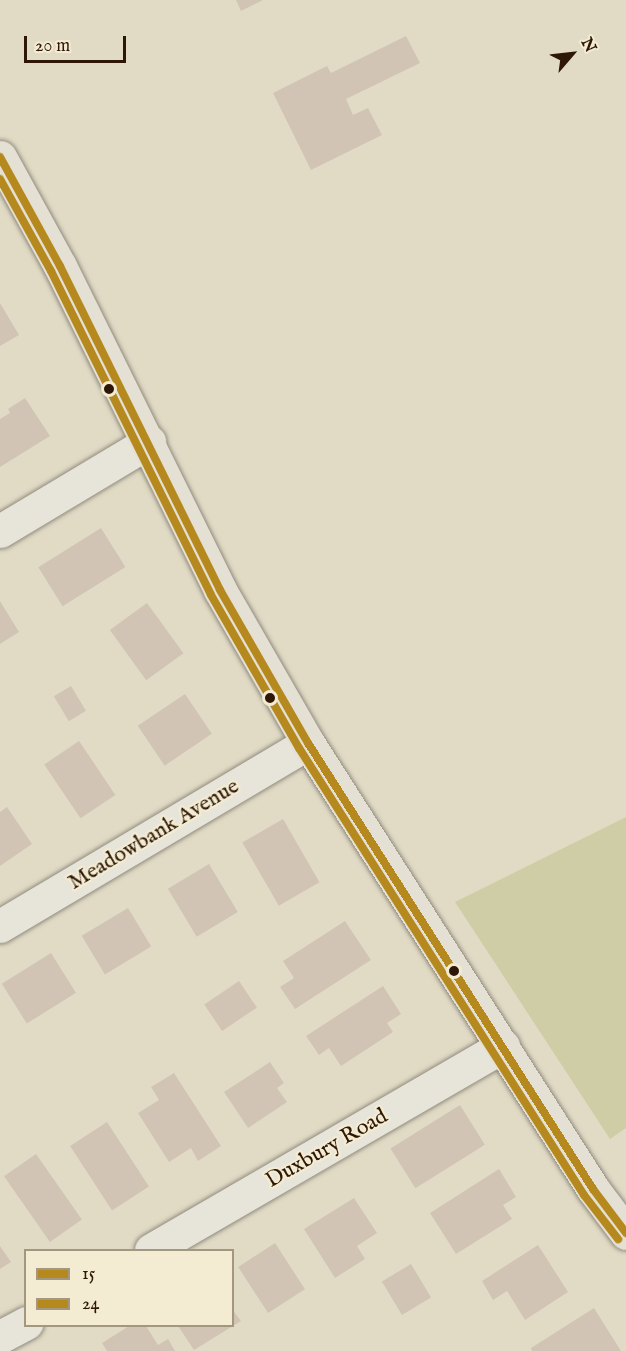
<!DOCTYPE html>
<html>
<head>
<meta charset="utf-8">
<style>
  body { margin:0 }
  #map { position:relative; width:626px; height:1351px; overflow:hidden; background:#e1dbc6; font-family:"IM FELL English",serif }
  div>[style] { position:absolute }
  [style*='--x'] { left:calc(var(--x)*1px); top:calc(var(--y)*1px); width:calc(var(--w)*1px); rotate:calc(var(--a)*1deg) }
  .green>* { inset:0; background:#cecda6 }
  .building>* { inset:0; background:#d1c4b4; transform-origin:0 0 }
  .roads { filter:drop-shadow(0 0 2px #918b7d) drop-shadow(0 0 2px #918b7d) }
  .minor>* { height:33px; margin:-16.5px; padding:0 16.5px; transform-origin:16.5px; border-radius:16.5px; background:#e7e4da }
  .major>* { height:33px; margin:-16.5px; padding:0 16.5px; transform-origin:16.5px; border-radius:16.5px; background:#e4e0d3 }
  .bus-1>* { height:8px; margin:-4px; padding:0 4px; transform-origin:4px; border-radius:4px; background:#b6891f }
  .bus-2>* { height:8px; margin:-4px; padding:0 4px; transform-origin:4px; border-radius:4px; background:#b6891f }
  .dots>* { width:16px; height:16px; translate:-50% -50%; box-sizing:border-box; border:3px solid #f3ecd2; border-radius:50% }
  span { translate:-50% -50%; white-space:nowrap; text-align:center; line-height:1.15; -webkit-text-stroke:4.5px #f3ecd2; paint-order:stroke }
  .street-label { font-size:22px; color:#2e1706 }
  .legend { position:absolute; left:24px; top:1249px; width:210px; height:78px; box-sizing:border-box; background:#f3ecd2; border:2px solid #a49780; margin:0; padding:8px 10px; list-style:none; font-size:18px; color:#2e1706 }
  .legend li { display:flex; align-items:center; gap:12px; height:30px }
  .legend b { width:30px; border:2px solid #a49780 }
  .north { position:absolute; left:542px; top:24px; width:60px; height:60px; -webkit-text-stroke:4px #f3ecd2; paint-order:stroke; rotate:62deg; font-size:16px; font-weight:700; line-height:24px; text-align:center; color:#2e1706 }
  .north::after { content:''; display:block; margin:auto; width:21px; height:27px; background:#2e1706; clip-path:polygon(50% 0,100% 100%,50% 72%,0 100%) }
  .scale { position:absolute; left:24px; top:36px; width:102px; height:27px; box-sizing:border-box; border:3px solid #2e1706; border-top:0; padding-left:8px; font-size:18px; line-height:21px; white-space:nowrap; color:#2e1706; -webkit-text-stroke:4px #f3ecd2; paint-order:stroke }
</style>
</head>
<body>
<div id="map">
  <div class="green">
    <div style="clip-path:polygon(626px 817px,626px 1128px,610px 1139px,455px 902px)"></div>
  </div>
  <div class="building">
    <div style="clip-path:polygon(236px 0,263px 0,241px 11px)"></div>
    <div style="clip-path:polygon(406px 36px,420px 63px,346px 99px,353px 115px,368px 108px,382px 135px,311px 170px,273px 93px,327px 66px,331px 73px)"></div>
    <div style="clip-path:polygon(0 303px,19px 335px,0 346px)"></div>
    <div style="clip-path:polygon(25px 398px,50px 436px,0 467px,0 419px,10px 413px,8px 409px)"></div>
    <div style="left:101px;top:528px;width:46px;height:74px;rotate:58deg"></div>
    <div style="clip-path:polygon(0 601px,19px 632px,0 644px)"></div>
    <div style="left:147px;top:603px;width:62px;height:46px;rotate:54deg"></div>
    <div style="left:71px;top:686px;width:29px;height:20px;rotate:59deg"></div>
    <div style="left:185px;top:694px;width:48px;height:57px;rotate:56deg"></div>
    <div style="left:79px;top:741px;width:65px;height:42px;rotate:56deg"></div>
    <div style="clip-path:polygon(7px 807px,32px 844px,0 866px,0 812px)"></div>
    <div style="left:283px;top:819px;width:73px;height:47px;rotate:60deg"></div>
    <div style="left:209px;top:864px;width:56px;height:48px;rotate:59deg"></div>
    <div style="left:128px;top:908px;width:45px;height:54px;rotate:59deg"></div>
    <div style="clip-path:polygon(345px 921px,371px 960px,295px 1009px,280px 987px,294px 978px,283px 961px)"></div>
    <div style="left:51px;top:953px;width:47px;height:58px;rotate:58deg"></div>
    <div style="left:239px;top:981px;width:32px;height:42px;rotate:56deg"></div>
    <div style="clip-path:polygon(383px 986px,401px 1014px,387px 1023px,393px 1032px,341px 1066px,329px 1048px,319px 1055px,306px 1036px)"></div>
    <div style="clip-path:polygon(270px 1062px,284px 1083px,277px 1088px,287px 1102px,248px 1128px,224px 1092px)"></div>
    <div style="clip-path:polygon(174px 1073px,221px 1146px,198px 1161px,191px 1148px,169px 1162px,138px 1113px,159px 1100px,151px 1087px)"></div>
    <div style="left:460px;top:1105px;width:47px;height:82px;rotate:58deg"></div>
    <div style="left:107px;top:1122px;width:77px;height:44px;rotate:57deg"></div>
    <div style="left:36px;top:1154px;width:80px;height:39px;rotate:55deg"></div>
    <div style="clip-path:polygon(499px 1169px,516px 1197px,503px 1205px,512px 1219px,456px 1254px,430px 1213px)"></div>
    <div style="clip-path:polygon(354px 1198px,377px 1233px,357px 1246px,365px 1259px,335px 1278px,304px 1229px)"></div>
    <div style="left:275px;top:1243px;width:55px;height:44px;rotate:57deg"></div>
    <div style="clip-path:polygon(538px 1245px,568px 1292px,525px 1320px,507px 1291px,493px 1300px,482px 1281px)"></div>
    <div style="clip-path:polygon(0 1246px,11px 1262px,0 1269px)"></div>
    <div style="left:411px;top:1264px;width:39px;height:34px;rotate:59deg"></div>
    <div style="clip-path:polygon(594px 1308px,621px 1351px,532px 1351px,531px 1348px)"></div>
    <div style="clip-path:polygon(232px 1309px,241px 1321px,194px 1350px,178px 1326px,232px 1326px)"></div>
    <div style="clip-path:polygon(129px 1326px,146px 1326px,158px 1345px,168px 1339px,175px 1351px,107px 1351px,102px 1343px)"></div>
  </div>
  <div class="roads">
    <div class="minor">
      <div style="--x:0;--y:531;--w:174;--a:-30.9"></div>
      <div style="--x:0;--y:926;--w:358;--a:-30.7"></div>
      <div style="--x:151;--y:1250;--w:407;--a:-30.1"></div>
      <div style="--x:0;--y:1337;--w:30;--a:-28"></div>
    </div>
    <div class="major">
      <div style="--x:0;--y:157;--w:124;--a:61.2"></div>
      <div style="--x:60;--y:266;--w:361;--a:63.7"></div>
      <div style="--x:220;--y:590;--w:177;--a:60.1"></div>
      <div style="--x:308;--y:743;--w:529;--a:57.42"></div>
      <div style="--x:593;--y:1189;--w:55;--a:53.1"></div>
    </div>
  </div>
  <div class="bus-1">
    <div style="--x:0;--y:157;--w:124;--a:61.2"></div>
    <div style="--x:60;--y:266;--w:361;--a:63.7"></div>
    <div style="--x:220;--y:590;--w:177;--a:60.1"></div>
    <div style="--x:308;--y:743;--w:529;--a:57.42"></div>
    <div style="--x:593;--y:1189;--w:55;--a:53.1"></div>
  </div>
  <div class="bus-2">
    <div style="--x:0;--y:179;--w:105;--a:61"></div>
    <div style="--x:51;--y:271;--w:361;--a:63.7"></div>
    <div style="--x:211;--y:595;--w:177;--a:60.1"></div>
    <div style="--x:299;--y:748;--w:530;--a:57.48"></div>
    <div style="--x:584;--y:1195;--w:56;--a:52.3"></div>
  </div>
  <div class="dots">
    <div style="left:109px;top:389px;background:#2e1706"></div>
    <div style="left:270px;top:698px;background:#2e1706"></div>
    <div style="left:454px;top:971px;background:#2e1706"></div>
  </div>
  <div class="street-label">
    <span style="left:154px;top:835px;rotate:-31deg">Meadowbank Avenue</span>
    <span style="left:327px;top:1149px;rotate:-30deg">Duxbury Road</span>
  </div>
  <ul class="legend">
  <li><b style="height:8px;background:#b6891f"></b>15</li>
  <li><b style="height:8px;background:#b6891f"></b>24</li>
  </ul>
  <div class="north">N</div>
  <div class="scale">20 m</div>
</div>
</body>
</html>
